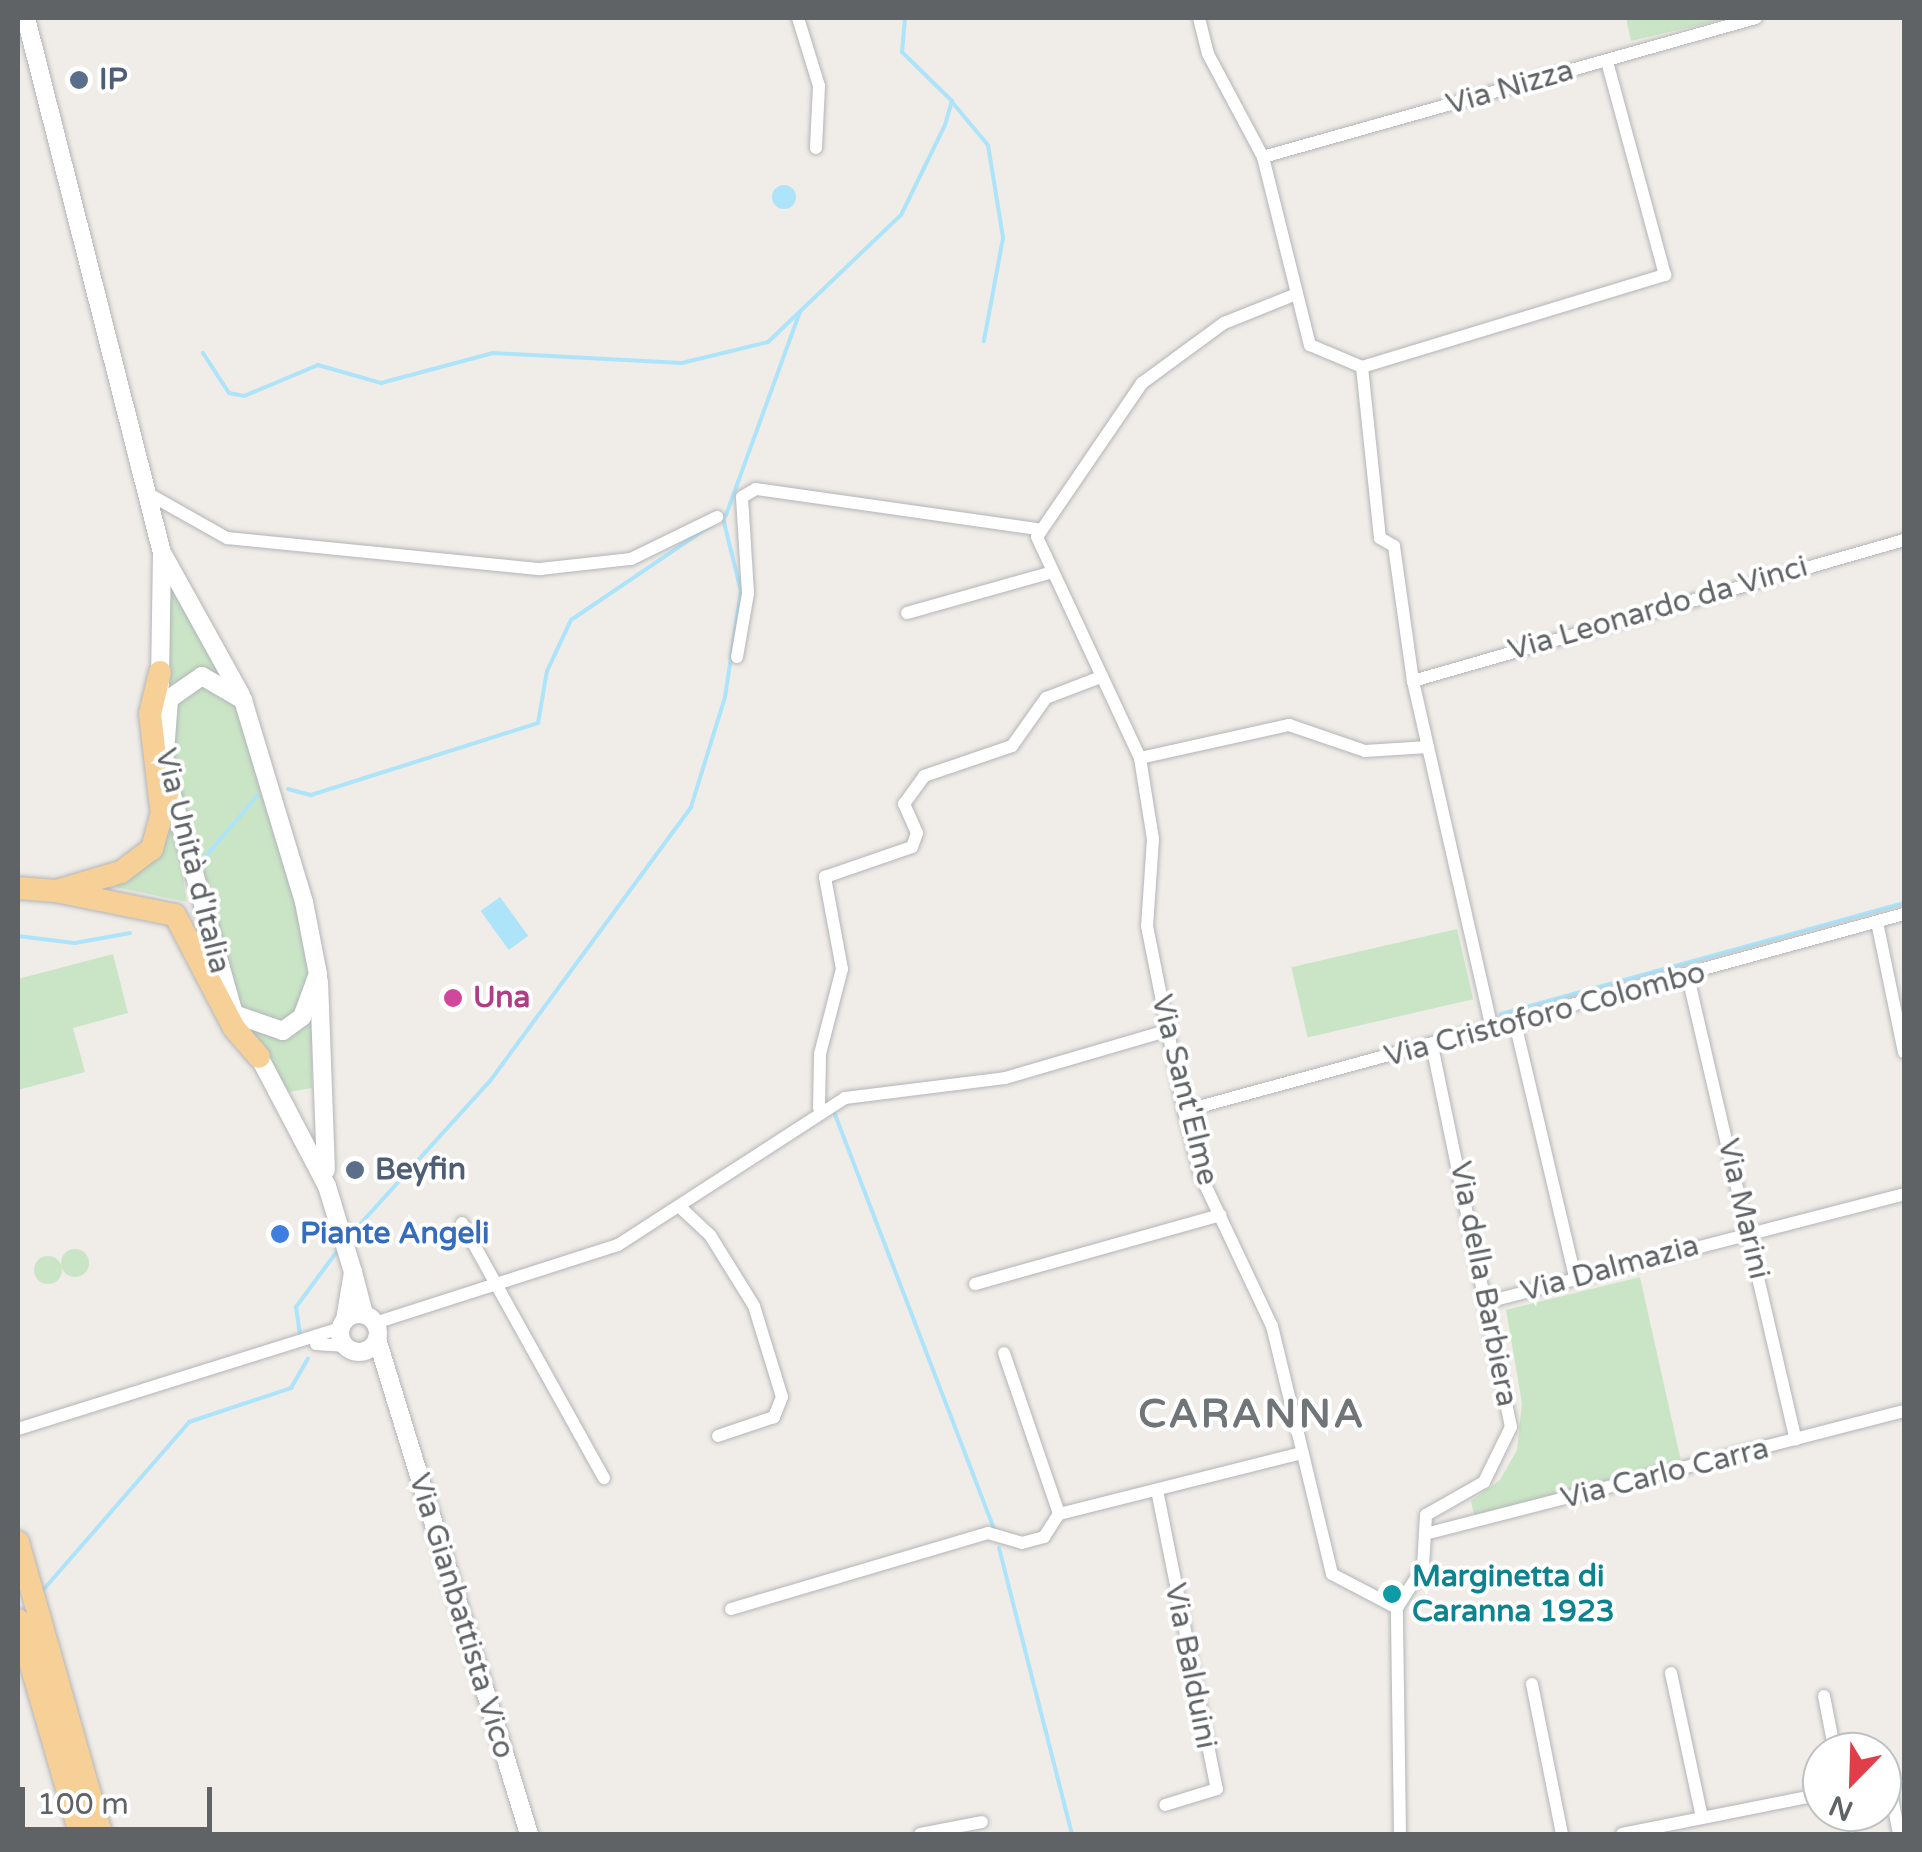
<!DOCTYPE html>
<html>
<head>
<meta charset="utf-8">
<style>
  body { margin:0 }
  #map { position:relative; width:1922px; height:1852px; overflow:hidden; background:#f0ece7; font-family:"Varela Round",sans-serif }
  div>[style] { position:absolute }
  [style*='--x'] { left:calc(var(--x)*1px); top:calc(var(--y)*1px); width:calc(var(--w)*1px); rotate:calc(var(--a)*1deg) }
  .green>* { inset:0; background:#cae5c6; transform-origin:0 0 }
  .round { border-radius:50% }
  .water>* { inset:0; background:#ade4fa; transform-origin:0 0 }
  .stream>* { height:4px; margin:-2px; padding:0 2px; transform-origin:2px; border-radius:2px; background:#ade4fa }
  .roads { filter:drop-shadow(0 0 2px #b2b5b8) drop-shadow(0 0 2px #b2b5b8) }
  .street>* { height:12px; margin:-6px; padding:0 6px; transform-origin:6px; border-radius:6px; background:#fff }
  .secondary>* { height:18px; margin:-9px; padding:0 9px; transform-origin:9px; border-radius:9px; background:#fff }
  .secondary>.ring { margin:-9px; padding:0; box-sizing:content-box; background:none; border:18px solid #fff; border-radius:50% }
  .highway>* { height:22px; margin:-11px; padding:0 11px; transform-origin:11px; border-radius:11px; background:#f6d097 }
  .dots>* { width:28px; height:28px; translate:-50% -50%; box-sizing:border-box; border:5px solid #fff; border-radius:50% }
  span { translate:-50% -50%; white-space:nowrap; text-align:center; line-height:1.15; -webkit-text-stroke:8px #fff; paint-order:stroke }
  .service-label { font-size:30px; color:#4e5e75; font-weight:700 }
  .left { translate:0 -50%; text-align:left }
  .street-label { font-size:30px; color:#5f6366 }
  .hotel-label { font-size:30px; color:#b23c85; font-weight:700 }
  .shop-label { font-size:30px; color:#366cbe; font-weight:700 }
  .culture-label { font-size:30px; color:#0d838f; font-weight:700 }
  .district-label { font-size:40px; color:#707578; font-weight:700; letter-spacing:2.5px }
  .frame { position:absolute; inset:0; border:20px solid #5f6366; pointer-events:none }
  .north { position:absolute; left:1802px; top:1732px; width:100px; height:100px; box-sizing:border-box; background:#fff; border:2px solid #bfc1c2; border-radius:50%; rotate:203deg; font-size:28px; font-weight:700; line-height:40px; text-align:center; color:#5f6366 }
  .north::after { content:''; display:block; margin:auto; width:35px; height:45px; background:#df3e4a; clip-path:polygon(50% 0,100% 100%,50% 72%,0 100%) }
  .scale { position:absolute; left:20px; top:1787px; width:192px; height:45px; box-sizing:border-box; border:5px solid #5f6366; border-top:0; padding-left:12px; font-size:30px; line-height:35px; white-space:nowrap; color:#5f6366; -webkit-text-stroke:8px #fff; paint-order:stroke }
</style>
</head>
<body>
<div id="map">
  <div class="green">
    <div style="clip-path:polygon(1626px 18px,1729px 18px,1631px 41px)"></div>
    <div style="clip-path:polygon(171px 585px,226px 674px,189px 674px,165px 689px)"></div>
    <div style="clip-path:polygon(194px 685px,225px 690px,244px 717px,294px 894px,308px 970px,299px 1010px,283px 1024px,240px 1011px,170px 766px,176px 703px)"></div>
    <div style="clip-path:polygon(165px 831px,176px 832px,187px 902px,115px 887px)"></div>
    <div style="left:1457px;top:929px;width:72px;height:170px;rotate:77deg"></div>
    <div style="clip-path:polygon(113px 954px,128px 1013px,73px 1028px,85px 1072px,18px 1090px,18px 979px)"></div>
    <div style="clip-path:polygon(312px 1005px,312px 1088px,287px 1092px,250px 1029px,275px 1035px)"></div>
    <div class="round" style="left:61px;top:1249px;width:28px;height:28px"></div>
    <div class="round" style="left:34px;top:1256px;width:28px;height:28px"></div>
    <div style="clip-path:polygon(1640px 1277px,1681px 1461px,1474px 1515px,1471px 1501px,1500px 1480px,1517px 1450px,1522px 1403px,1506px 1310px)"></div>
  </div>
  <div class="water">
    <div class="round" style="left:772px;top:185px;width:24px;height:24px"></div>
    <div style="left:500px;top:897px;width:48px;height:24px;rotate:54deg"></div>
  </div>
  <div class="stream">
    <div style="--x:952;--y:102;--w:56;--a:50.1"></div>
    <div style="--x:988;--y:145;--w:94;--a:80.8"></div>
    <div style="--x:1003;--y:238;--w:105;--a:100.5"></div>
    <div style="--x:203;--y:353;--w:48;--a:57"></div>
    <div style="--x:229;--y:393;--w:15;--a:11"></div>
    <div style="--x:244;--y:396;--w:80;--a:-22.7"></div>
    <div style="--x:318;--y:365;--w:66;--a:15.9"></div>
    <div style="--x:381;--y:383;--w:116;--a:-15"></div>
    <div style="--x:493;--y:353;--w:189;--a:3"></div>
    <div style="--x:682;--y:363;--w:89;--a:-13.7"></div>
    <div style="--x:768;--y:342;--w:184;--a:-43.7"></div>
    <div style="--x:901;--y:215;--w:100;--a:-63.9"></div>
    <div style="--x:945;--y:125;--w:25;--a:-74"></div>
    <div style="--x:952;--y:101;--w:70;--a:-135.6"></div>
    <div style="--x:902;--y:52;--w:34;--a:-85"></div>
    <div style="--x:288;--y:789;--w:24;--a:15"></div>
    <div style="--x:311;--y:795;--w:238;--a:-17.6"></div>
    <div style="--x:538;--y:723;--w:53;--a:-80.2"></div>
    <div style="--x:547;--y:671;--w:56;--a:-64.8"></div>
    <div style="--x:571;--y:620;--w:187;--a:-34.1"></div>
    <div style="--x:726;--y:515;--w:216;--a:-70"></div>
    <div style="--x:200;--y:863;--w:88;--a:-49.6"></div>
    <div style="--x:18;--y:936;--w:57;--a:7"></div>
    <div style="--x:75;--y:943;--w:56;--a:-10.3"></div>
    <div style="--x:1501;--y:1014;--w:418;--a:-15.4"></div>
    <div style="--x:834;--y:1112;--w:446;--a:69"></div>
    <div style="--x:353;--y:1232;--w:204;--a:-47.8"></div>
    <div style="--x:490;--y:1081;--w:340;--a:-53.7"></div>
    <div style="--x:691;--y:807;--w:115;--a:-72.8"></div>
    <div style="--x:725;--y:697;--w:107;--a:-81.4"></div>
    <div style="--x:741;--y:591;--w:75;--a:-103.9"></div>
    <div style="--x:300;--y:1335;--w:28;--a:-98"></div>
    <div style="--x:296;--y:1307;--w:71;--a:-53.6"></div>
    <div style="--x:999;--y:1548;--w:295;--a:75.7"></div>
    <div style="--x:44;--y:1589;--w:221;--a:-49"></div>
    <div style="--x:189;--y:1422;--w:108;--a:-18.4"></div>
    <div style="--x:291;--y:1388;--w:34;--a:-60"></div>
  </div>
  <div class="roads">
    <div class="street">
      <div style="--x:798;--y:18;--w:71;--a:72.8"></div>
      <div style="--x:819;--y:86;--w:62;--a:92.8"></div>
      <div style="--x:1199;--y:18;--w:37;--a:76"></div>
      <div style="--x:1208;--y:54;--w:117;--a:61.9"></div>
      <div style="--x:1263;--y:157;--w:194;--a:76"></div>
      <div style="--x:1310;--y:345;--w:56;--a:22.9"></div>
      <div style="--x:1362;--y:367;--w:172;--a:84"></div>
      <div style="--x:1380;--y:538;--w:16;--a:30"></div>
      <div style="--x:1394;--y:546;--w:136;--a:82"></div>
      <div style="--x:1413;--y:681;--w:357;--a:77.2"></div>
      <div style="--x:1263;--y:157;--w:512;--a:-15.75"></div>
      <div style="--x:1294;--y:295;--w:75;--a:158.2"></div>
      <div style="--x:1224;--y:323;--w:102;--a:143.8"></div>
      <div style="--x:1142;--y:383;--w:186;--a:124.3"></div>
      <div style="--x:1037;--y:537;--w:244;--a:65"></div>
      <div style="--x:1140;--y:758;--w:82;--a:80.9"></div>
      <div style="--x:1153;--y:839;--w:87;--a:93.9"></div>
      <div style="--x:1147;--y:926;--w:189;--a:78.7"></div>
      <div style="--x:1184;--y:1111;--w:65;--a:75.7"></div>
      <div style="--x:1200;--y:1174;--w:168;--a:64.7"></div>
      <div style="--x:1272;--y:1326;--w:255;--a:76.4"></div>
      <div style="--x:1332;--y:1574;--w:73;--a:27.6"></div>
      <div style="--x:1362;--y:367;--w:317;--a:-16.9"></div>
      <div style="--x:1665;--y:275;--w:222;--a:-105.2"></div>
      <div style="--x:147;--y:493;--w:92;--a:29.4"></div>
      <div style="--x:227;--y:538;--w:315;--a:5.7"></div>
      <div style="--x:540;--y:569;--w:92;--a:-6.3"></div>
      <div style="--x:631;--y:559;--w:96;--a:-26"></div>
      <div style="--x:907;--y:613;--w:148;--a:-15.7"></div>
      <div style="--x:737;--y:657;--w:65;--a:-80.2"></div>
      <div style="--x:748;--y:593;--w:96;--a:-93.6"></div>
      <div style="--x:742;--y:497;--w:16;--a:-30"></div>
      <div style="--x:756;--y:489;--w:284;--a:8.1"></div>
      <div style="--x:1413;--y:681;--w:511;--a:-16.02"></div>
      <div style="--x:1140;--y:758;--w:153;--a:-12.5"></div>
      <div style="--x:1289;--y:725;--w:80;--a:18.9"></div>
      <div style="--x:1365;--y:751;--w:63;--a:-3.6"></div>
      <div style="--x:1877;--y:922;--w:133;--a:78.3"></div>
      <div style="--x:1688;--y:977;--w:475;--a:76.9"></div>
      <div style="--x:1515;--y:1023;--w:260;--a:76.7"></div>
      <div style="--x:819;--y:1108;--w:54;--a:-88.9"></div>
      <div style="--x:820;--y:1054;--w:88;--a:-75.5"></div>
      <div style="--x:842;--y:969;--w:94;--a:-100.5"></div>
      <div style="--x:825;--y:877;--w:92;--a:-19"></div>
      <div style="--x:912;--y:847;--w:15;--a:-70"></div>
      <div style="--x:917;--y:833;--w:32;--a:-114"></div>
      <div style="--x:904;--y:804;--w:34;--a:-54"></div>
      <div style="--x:924;--y:776;--w:93;--a:-18.8"></div>
      <div style="--x:1012;--y:746;--w:59;--a:-54.7"></div>
      <div style="--x:1046;--y:698;--w:59;--a:-20.9"></div>
      <div style="--x:1184;--y:1111;--w:746;--a:-15.3"></div>
      <div style="--x:681;--y:1208;--w:40;--a:43"></div>
      <div style="--x:710;--y:1235;--w:84;--a:58.2"></div>
      <div style="--x:754;--y:1306;--w:95;--a:72.9"></div>
      <div style="--x:782;--y:1397;--w:22;--a:112"></div>
      <div style="--x:774;--y:1417;--w:59;--a:161.3"></div>
      <div style="--x:462;--y:1223;--w:292;--a:60.9"></div>
      <div style="--x:975;--y:1284;--w:255;--a:-15.7"></div>
      <div style="--x:1491;--y:1301;--w:427;--a:-14.5"></div>
      <div style="--x:375;--y:1323;--w:255;--a:-17.8"></div>
      <div style="--x:618;--y:1245;--w:270;--a:-32.9"></div>
      <div style="--x:845;--y:1098;--w:161;--a:-7.1"></div>
      <div style="--x:1005;--y:1078;--w:168;--a:-16.3"></div>
      <div style="--x:316;--y:1344;--w:30;--a:4"></div>
      <div style="--x:1004;--y:1353;--w:170;--a:71.1"></div>
      <div style="--x:18;--y:1429;--w:338;--a:-17.4"></div>
      <div style="--x:1157;--y:1490;--w:305;--a:78.7"></div>
      <div style="--x:1217;--y:1789;--w:54;--a:162.9"></div>
      <div style="--x:1425;--y:1534;--w:495;--a:-14.4"></div>
      <div style="--x:731;--y:1609;--w:268;--a:-16.5"></div>
      <div style="--x:988;--y:1533;--w:35;--a:16"></div>
      <div style="--x:1022;--y:1543;--w:23;--a:-15"></div>
      <div style="--x:1044;--y:1537;--w:27;--a:-57"></div>
      <div style="--x:1059;--y:1514;--w:251;--a:-14.1"></div>
      <div style="--x:1671;--y:1673;--w:148;--a:77.9"></div>
      <div style="--x:1532;--y:1684;--w:153;--a:78.7"></div>
      <div style="--x:1824;--y:1696;--w:57;--a:78.9"></div>
      <div style="--x:1889;--y:1782;--w:53;--a:79.1"></div>
      <div style="--x:920;--y:1834;--w:63;--a:-11"></div>
      <div style="--x:1400;--y:1834;--w:226;--a:-90.8"></div>
      <div style="--x:1397;--y:1608;--w:49;--a:-57.6"></div>
      <div style="--x:1423;--y:1567;--w:52;--a:-86.7"></div>
      <div style="--x:1426;--y:1515;--w:67;--a:-29.6"></div>
      <div style="--x:1484;--y:1482;--w:61;--a:-63.9"></div>
      <div style="--x:1511;--y:1427;--w:390;--a:-101.7"></div>
      <div style="--x:1622;--y:1834;--w:204;--a:-11.3"></div>
    </div>
    <div class="secondary">
      <div style="--x:26;--y:18;--w:552;--a:75.74"></div>
      <div style="--x:162;--y:553;--w:132;--a:90.9"></div>
      <div style="--x:164;--y:556;--w:159;--a:61"></div>
      <div style="--x:202;--y:676;--w:48;--a:30.3"></div>
      <div style="--x:243;--y:700;--w:211;--a:73.2"></div>
      <div style="--x:304;--y:902;--w:73;--a:79"></div>
      <div style="--x:318;--y:974;--w:46;--a:110.4"></div>
      <div style="--x:302;--y:1017;--w:24;--a:144"></div>
      <div style="--x:283;--y:1031;--w:52;--a:-160.9"></div>
      <div style="--x:234;--y:1014;--w:258;--a:-105.8"></div>
      <div style="--x:164;--y:766;--w:67;--a:-85.7"></div>
      <div style="--x:169;--y:699;--w:40;--a:-34.9"></div>
      <div style="--x:319;--y:981;--w:189;--a:87.9"></div>
      <div style="--x:255;--y:1049;--w:155;--a:62.3"></div>
      <div style="--x:327;--y:1186;--w:90;--a:73.2"></div>
      <div class="ring" style="left:340px;top:1314px;width:20px;height:20px"></div>
      <div style="--x:345;--y:1320;--w:49;--a:-80.5"></div>
      <div style="--x:353;--y:1272;--w:43;--a:75.3"></div>
      <div style="--x:377;--y:1339;--w:518;--a:72.93"></div>
    </div>
    <div class="highway">
      <div style="--x:160;--y:672;--w:43;--a:103.4"></div>
      <div style="--x:150;--y:714;--w:94;--a:83.3"></div>
      <div style="--x:18;--y:888;--w:50;--a:4.6"></div>
      <div style="--x:56;--y:891;--w:121;--a:11.4"></div>
      <div style="--x:175;--y:915;--w:127;--a:62.4"></div>
      <div style="--x:234;--y:1028;--w:38;--a:49"></div>
      <div style="--x:56;--y:891;--w:68;--a:-16.3"></div>
      <div style="--x:121;--y:872;--w:39;--a:-37"></div>
      <div style="--x:152;--y:849;--w:64;--a:-74.7"></div>
      <div style="--x:18;--y:1542;--w:304;--a:74.1"></div>
      <div style="--x:18;--y:1620;--w:223;--a:73.8"></div>
    </div>
  </div>
  <div class="dots">
    <div style="left:79px;top:80px;background:#5c6f8a"></div>
    <div style="left:453px;top:998px;background:#d1479c"></div>
    <div style="left:355px;top:1170px;background:#5c6f8a"></div>
    <div style="left:280px;top:1234px;background:#3f7fe0"></div>
    <div style="left:1392px;top:1594px;background:#0f9aa8"></div>
  </div>
  <div class="service-label">
    <span class="left" style="left:99px;top:80px">IP</span>
    <span class="left" style="left:375px;top:1170px">Beyfin</span>
  </div>
  <div class="street-label">
    <span style="left:1510px;top:88px;rotate:-16deg">Via Nizza</span>
    <span style="left:1658px;top:609px;rotate:-16deg">Via Leonardo da Vinci</span>
    <span style="left:192px;top:861px;rotate:76deg">Via Unità d'Italia</span>
    <span style="left:1545px;top:1015px;rotate:-15deg">Via Cristoforo Colombo</span>
    <span style="left:1184px;top:1090px;rotate:76deg">Via Sant'Elme</span>
    <span style="left:1743px;top:1209px;rotate:77deg">Via Marini</span>
    <span style="left:1610px;top:1269px;rotate:-15deg">Via Dalmazia</span>
    <span style="left:1483px;top:1284px;rotate:79deg">Via della Barbiera</span>
    <span style="left:1665px;top:1474px;rotate:-14deg">Via Carlo Carra</span>
    <span style="left:461px;top:1616px;rotate:73deg">Via Gianbattista Vico</span>
    <span style="left:1190px;top:1666px;rotate:79deg">Via Balduini</span>
  </div>
  <div class="hotel-label">
    <span class="left" style="left:473px;top:998px">Una</span>
  </div>
  <div class="shop-label">
    <span class="left" style="left:300px;top:1234px">Piante Angeli</span>
  </div>
  <div class="culture-label">
    <span class="left" style="left:1412px;top:1594px">Marginetta di<br>Caranna 1923</span>
  </div>
  <div class="district-label">
    <span style="left:1252px;top:1414px">CARANNA</span>
  </div>
  <div class="frame"></div>
  <div class="north">N</div>
  <div class="scale">100 m</div>
</div>
</body>
</html>
